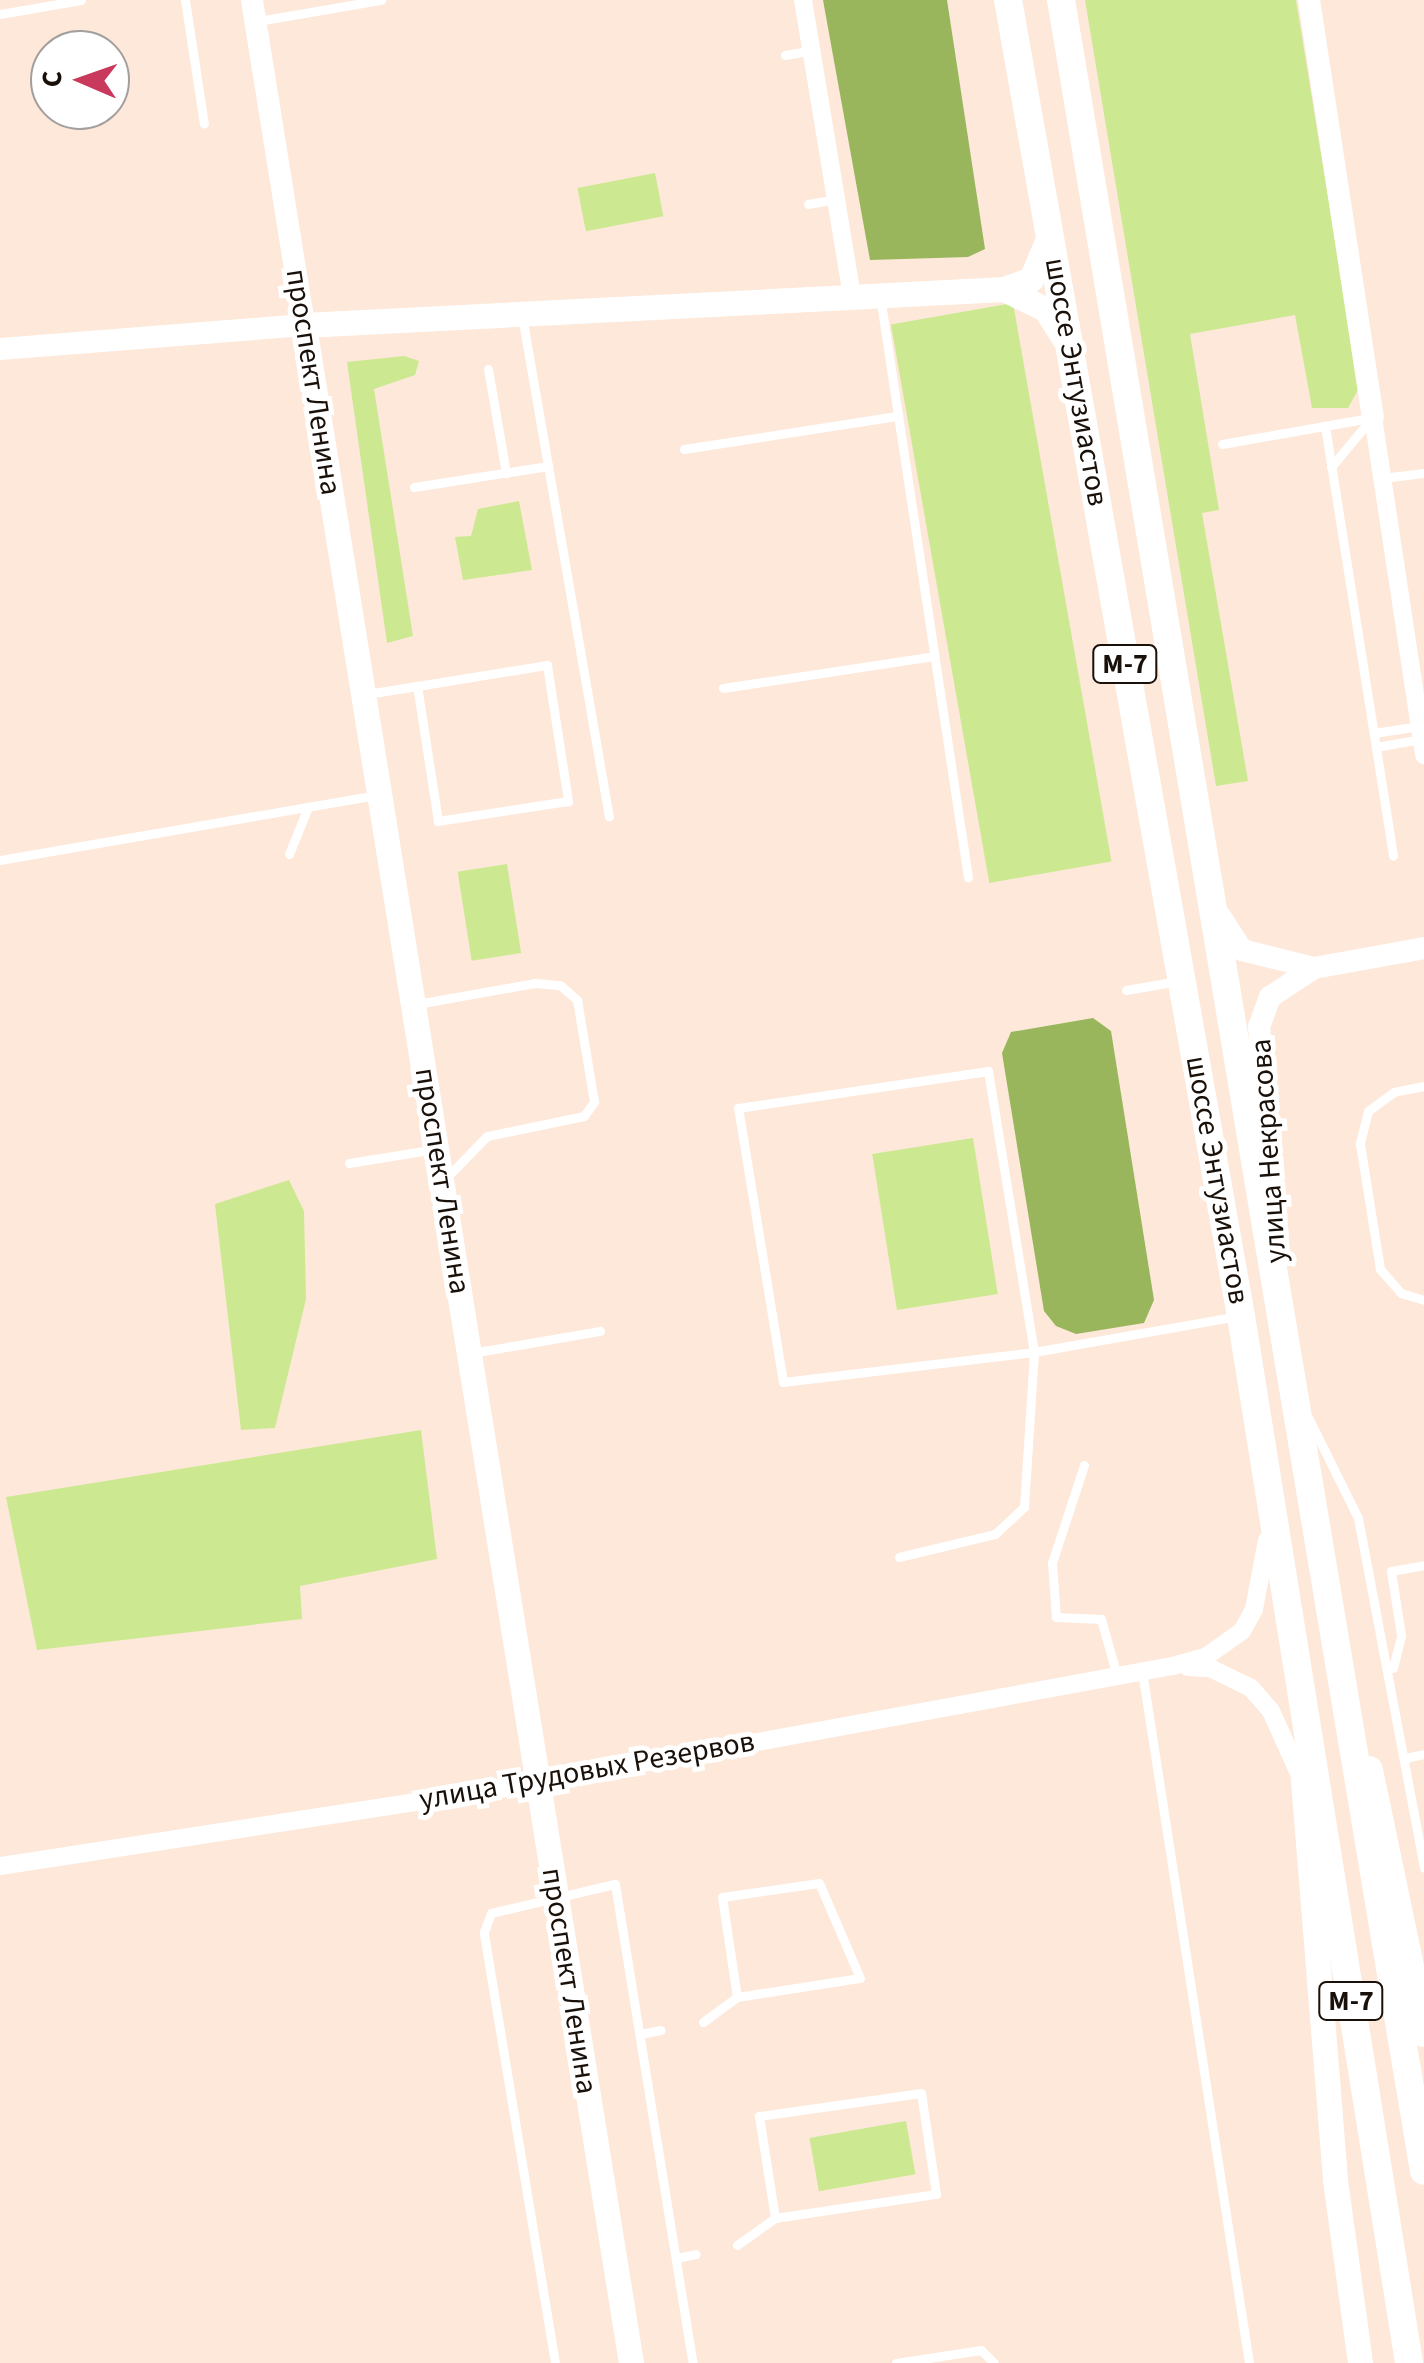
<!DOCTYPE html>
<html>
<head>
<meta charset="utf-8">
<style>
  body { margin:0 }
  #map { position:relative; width:1424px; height:2363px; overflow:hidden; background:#fde8d9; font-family:"Source Sans 3",sans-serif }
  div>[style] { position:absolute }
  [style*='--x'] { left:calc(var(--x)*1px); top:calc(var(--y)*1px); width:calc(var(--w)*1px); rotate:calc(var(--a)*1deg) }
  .green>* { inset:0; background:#cce991; transform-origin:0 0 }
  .forest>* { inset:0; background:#99b65c }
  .service>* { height:9px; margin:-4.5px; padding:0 4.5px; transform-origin:4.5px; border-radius:4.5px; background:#fff }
  .minor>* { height:18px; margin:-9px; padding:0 9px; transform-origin:9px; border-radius:9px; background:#fff }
  .tertiary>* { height:22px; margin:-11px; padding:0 11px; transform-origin:11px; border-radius:11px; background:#fff }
  .secondary>* { height:25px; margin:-12.5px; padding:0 12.5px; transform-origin:12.5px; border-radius:12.5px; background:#fff }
  .primary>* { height:28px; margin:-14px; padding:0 14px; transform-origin:14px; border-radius:14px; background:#fff }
  .trunk>* { height:28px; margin:-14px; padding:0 14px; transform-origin:14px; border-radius:14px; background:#fff }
  span { translate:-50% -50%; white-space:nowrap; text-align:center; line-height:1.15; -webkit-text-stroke:10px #fff; paint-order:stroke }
  .shield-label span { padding:2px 8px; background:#fff; border:2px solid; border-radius:8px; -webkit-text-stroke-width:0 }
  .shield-label { font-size:28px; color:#19100a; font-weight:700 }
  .street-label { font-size:30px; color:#19100a }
  .north { position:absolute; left:30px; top:30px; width:100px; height:100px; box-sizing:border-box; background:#fff; border:2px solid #a39f9d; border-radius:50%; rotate:272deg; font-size:28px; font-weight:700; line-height:40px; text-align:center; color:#19100a }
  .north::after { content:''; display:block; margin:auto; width:35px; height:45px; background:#c8395c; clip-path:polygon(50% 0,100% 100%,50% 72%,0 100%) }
</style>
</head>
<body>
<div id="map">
  <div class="green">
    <div style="clip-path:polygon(1085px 0,1296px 0,1359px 388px,1348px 408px,1312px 408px,1295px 315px,1190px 334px,1219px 510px,1202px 513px,1248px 781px,1216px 786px)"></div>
    <div style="left:655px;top:173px;width:44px;height:79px;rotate:79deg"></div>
    <div style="left:1013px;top:303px;width:567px;height:124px;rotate:80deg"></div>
    <div style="clip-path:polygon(404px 356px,419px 361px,415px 375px,374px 389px,413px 636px,387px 643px,347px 362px)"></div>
    <div style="clip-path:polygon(519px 501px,532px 570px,463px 580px,455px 537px,471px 536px,478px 509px)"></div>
    <div style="left:507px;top:864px;width:90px;height:50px;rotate:81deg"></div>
    <div style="left:973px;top:1138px;width:158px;height:102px;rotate:81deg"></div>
    <div style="clip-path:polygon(289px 1180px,304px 1211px,306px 1299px,275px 1428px,241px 1430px,215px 1204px)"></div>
    <div style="clip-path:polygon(421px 1430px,437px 1559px,300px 1586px,302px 1619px,37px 1650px,6px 1497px)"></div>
    <div style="left:906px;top:2121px;width:54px;height:98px;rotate:80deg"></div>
  </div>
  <div class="forest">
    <div style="clip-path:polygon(823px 0,947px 0,985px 249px,968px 257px,870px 260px)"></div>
    <div style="clip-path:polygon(1093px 1018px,1111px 1031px,1154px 1300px,1144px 1323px,1076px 1334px,1056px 1326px,1044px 1311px,1002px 1053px,1011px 1032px)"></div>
  </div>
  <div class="service">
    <div style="--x:185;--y:0;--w:125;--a:81.3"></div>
    <div style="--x:0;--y:14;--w:82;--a:-9.8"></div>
    <div style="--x:258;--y:21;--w:125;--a:-9.7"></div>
    <div style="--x:785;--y:55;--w:27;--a:-10"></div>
    <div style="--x:808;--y:204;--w:27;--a:-10"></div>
    <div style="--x:880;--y:296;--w:588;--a:81.39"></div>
    <div style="--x:522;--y:316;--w:508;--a:80.15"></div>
    <div style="--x:488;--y:369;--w:106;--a:80.2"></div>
    <div style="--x:1325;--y:426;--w:435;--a:81"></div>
    <div style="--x:1222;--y:444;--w:150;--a:-10"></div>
    <div style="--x:684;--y:449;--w:217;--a:-8.8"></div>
    <div style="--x:1331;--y:467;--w:62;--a:-50.2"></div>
    <div style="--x:1382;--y:478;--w:42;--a:-6.8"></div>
    <div style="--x:414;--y:487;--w:136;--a:-8.9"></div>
    <div style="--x:723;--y:688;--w:213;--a:-8.6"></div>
    <div style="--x:367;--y:694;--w:51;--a:-9.1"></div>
    <div style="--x:417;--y:686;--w:132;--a:-9.2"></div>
    <div style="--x:547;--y:665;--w:138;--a:81.2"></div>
    <div style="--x:568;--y:801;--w:132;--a:171.3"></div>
    <div style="--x:438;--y:821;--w:137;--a:-98.8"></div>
    <div style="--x:1374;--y:733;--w:46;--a:-8.8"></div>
    <div style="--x:1376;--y:747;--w:46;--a:-10.1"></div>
    <div style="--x:289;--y:854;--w:51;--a:-68"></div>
    <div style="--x:0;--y:860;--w:383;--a:-9.8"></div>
    <div style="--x:1126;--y:990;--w:53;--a:-9.8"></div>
    <div style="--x:417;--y:1004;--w:120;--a:-10.1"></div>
    <div style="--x:535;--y:983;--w:25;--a:5"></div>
    <div style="--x:560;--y:985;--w:23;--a:41"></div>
    <div style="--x:577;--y:1000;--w:103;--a:80.5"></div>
    <div style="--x:594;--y:1102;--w:17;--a:126"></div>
    <div style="--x:584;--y:1116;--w:99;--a:168.3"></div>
    <div style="--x:487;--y:1136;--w:57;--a:134.3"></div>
    <div style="--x:988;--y:1071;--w:285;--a:80.7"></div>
    <div style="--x:1034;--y:1352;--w:253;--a:173.2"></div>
    <div style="--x:783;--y:1382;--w:278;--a:-99.3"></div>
    <div style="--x:738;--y:1108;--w:253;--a:-8.4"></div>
    <div style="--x:1424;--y:1086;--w:31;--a:169"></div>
    <div style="--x:1394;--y:1092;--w:32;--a:144"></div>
    <div style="--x:1368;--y:1111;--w:34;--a:104"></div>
    <div style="--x:1360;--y:1144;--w:127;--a:80.9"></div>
    <div style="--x:1380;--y:1269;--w:32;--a:49"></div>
    <div style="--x:1401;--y:1293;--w:24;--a:17"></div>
    <div style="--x:349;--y:1163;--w:87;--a:-9.2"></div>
    <div style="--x:472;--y:1353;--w:130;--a:-9.8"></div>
    <div style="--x:1309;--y:1419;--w:110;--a:63.7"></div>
    <div style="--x:1358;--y:1518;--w:356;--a:79.3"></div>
    <div style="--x:1084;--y:1465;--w:103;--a:108.1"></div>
    <div style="--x:1052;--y:1563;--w:54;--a:85.8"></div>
    <div style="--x:1056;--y:1617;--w:45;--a:2.5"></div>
    <div style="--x:1101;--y:1619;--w:59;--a:74.3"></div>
    <div style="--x:899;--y:1557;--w:99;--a:-13.5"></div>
    <div style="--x:995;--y:1534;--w:40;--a:-43"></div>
    <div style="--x:1024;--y:1507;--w:155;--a:-86.3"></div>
    <div style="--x:1034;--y:1352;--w:208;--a:-10"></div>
    <div style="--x:1393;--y:1668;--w:34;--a:-76"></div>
    <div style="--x:1401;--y:1635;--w:65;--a:-98.9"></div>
    <div style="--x:1391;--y:1571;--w:34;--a:-10"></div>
    <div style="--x:1142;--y:1671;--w:700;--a:81.21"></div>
    <div style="--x:1405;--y:1758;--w:19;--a:-12"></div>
    <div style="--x:703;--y:2022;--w:42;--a:-36.3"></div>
    <div style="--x:737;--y:1997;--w:124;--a:-8.8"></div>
    <div style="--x:860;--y:1978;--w:103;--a:-113.3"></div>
    <div style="--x:819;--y:1883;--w:98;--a:171.8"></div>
    <div style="--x:722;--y:1897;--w:101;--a:81.5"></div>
    <div style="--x:640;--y:2034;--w:21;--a:-11"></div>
    <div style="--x:737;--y:2245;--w:47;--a:-35.4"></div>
    <div style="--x:775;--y:2218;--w:163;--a:-8.5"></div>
    <div style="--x:936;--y:2194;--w:102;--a:-98.4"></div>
    <div style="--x:921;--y:2093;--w:164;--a:171.9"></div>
    <div style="--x:759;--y:2116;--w:103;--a:81.1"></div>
    <div style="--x:676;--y:2258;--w:20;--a:-11"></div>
    <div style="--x:555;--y:2363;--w:437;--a:-99.4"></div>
    <div style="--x:484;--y:1932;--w:20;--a:-70"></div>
    <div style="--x:491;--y:1913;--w:127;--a:-13.2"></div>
    <div style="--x:615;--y:1884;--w:485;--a:80.8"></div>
    <div style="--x:896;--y:2363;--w:86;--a:-8.7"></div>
    <div style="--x:981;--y:2350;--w:18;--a:45"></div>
  </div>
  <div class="minor">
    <div style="--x:803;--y:0;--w:299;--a:80.6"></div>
    <div style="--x:1373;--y:417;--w:342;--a:81.4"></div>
    <div style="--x:1188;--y:1667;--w:22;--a:3"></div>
    <div style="--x:1210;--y:1668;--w:46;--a:26"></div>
    <div style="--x:1251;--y:1688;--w:30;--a:49"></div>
    <div style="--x:1271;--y:1711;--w:66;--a:65.8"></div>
    <div style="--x:0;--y:1866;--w:512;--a:-8.76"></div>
    <div style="--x:506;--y:1788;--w:678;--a:-10.37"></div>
    <div style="--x:1173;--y:1666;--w:35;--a:-16"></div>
    <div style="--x:1207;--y:1656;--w:43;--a:-35.5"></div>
    <div style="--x:1242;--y:1631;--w:25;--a:-61"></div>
    <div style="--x:1254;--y:1609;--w:70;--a:-79.3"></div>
  </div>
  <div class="tertiary">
    <div style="--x:1309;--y:0;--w:422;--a:81.3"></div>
    <div style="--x:0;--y:349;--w:305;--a:-4.5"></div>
    <div style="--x:304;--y:325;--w:329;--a:-99.1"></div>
    <div style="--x:1220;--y:916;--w:40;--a:57.1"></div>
    <div style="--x:1242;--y:950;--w:74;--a:14"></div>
    <div style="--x:1274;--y:1216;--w:190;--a:-94.5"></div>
    <div style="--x:1259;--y:1027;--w:32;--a:-70"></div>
    <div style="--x:1270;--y:997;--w:53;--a:-33.4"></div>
    <div style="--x:1314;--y:968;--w:112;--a:-10.3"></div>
  </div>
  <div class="secondary">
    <div style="--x:1004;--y:289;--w:46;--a:26"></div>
    <div style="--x:1045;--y:309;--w:38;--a:57"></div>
    <div style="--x:1301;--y:1756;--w:425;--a:85.4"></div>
    <div style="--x:1335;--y:2180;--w:185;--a:82.2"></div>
    <div style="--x:631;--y:2363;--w:2064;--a:-99.12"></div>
    <div style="--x:304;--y:325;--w:701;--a:-2.94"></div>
    <div style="--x:1004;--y:289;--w:29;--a:-20"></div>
    <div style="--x:1031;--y:279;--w:49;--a:-67.1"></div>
  </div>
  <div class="primary">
    <div style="--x:1369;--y:1770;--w:269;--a:78.2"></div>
  </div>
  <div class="trunk">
    <div style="--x:1008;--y:0;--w:1336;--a:79.96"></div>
    <div style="--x:1241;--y:1316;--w:1060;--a:80.88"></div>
    <div style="--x:1061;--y:0;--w:2201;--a:80.51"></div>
  </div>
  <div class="shield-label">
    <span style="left:1125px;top:664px">М-7</span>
    <span style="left:1351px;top:2001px">М-7</span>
  </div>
  <div class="street-label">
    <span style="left:313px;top:382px;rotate:81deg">проспект Ленина</span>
    <span style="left:1076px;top:382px;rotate:80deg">шоссе Энтузиастов</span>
    <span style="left:1269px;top:1151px;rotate:-94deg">улица Некрасова</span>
    <span style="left:1217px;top:1180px;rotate:80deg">шоссе Энтузиастов</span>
    <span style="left:442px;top:1181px;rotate:81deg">проспект Ленина</span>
    <span style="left:587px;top:1771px;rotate:-10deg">улица Трудовых Резервов</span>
    <span style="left:569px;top:1981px;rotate:81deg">проспект Ленина</span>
  </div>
  <div class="north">С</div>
</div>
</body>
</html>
